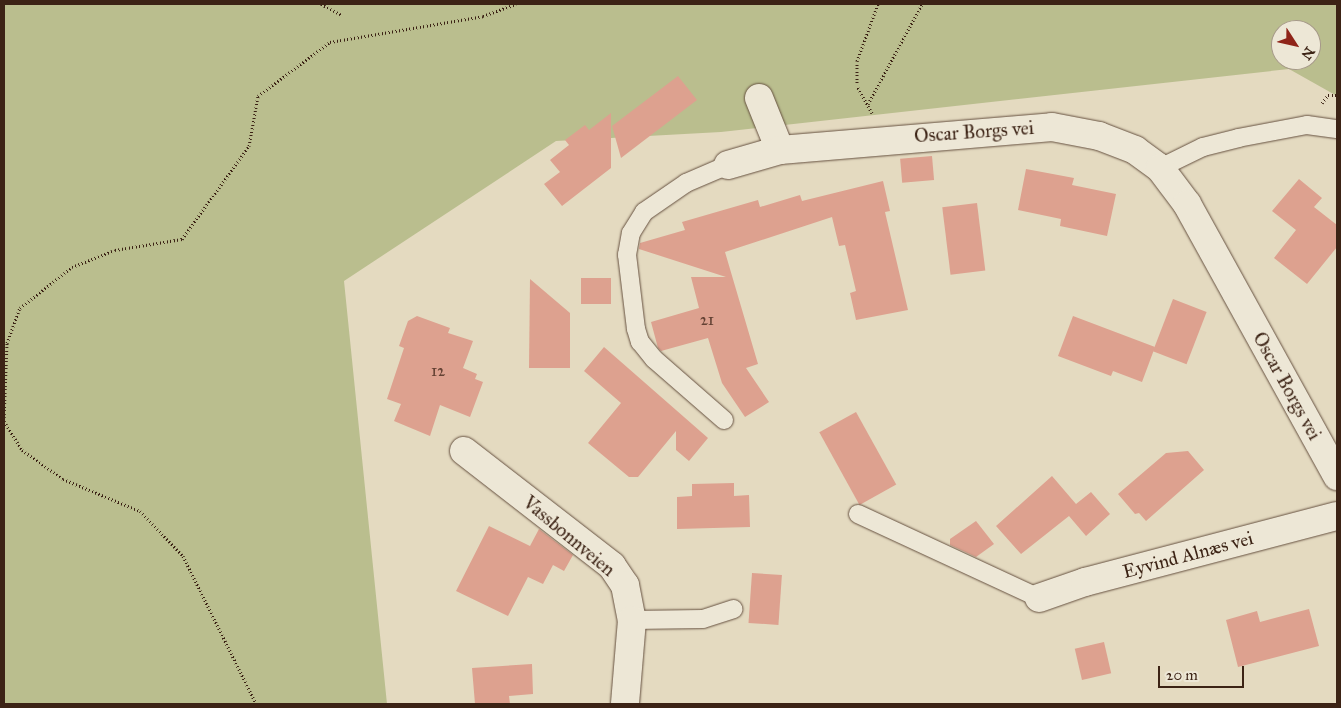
<!DOCTYPE html>
<html>
<head>
<meta charset="utf-8">
<style>
  body { margin:0 }
  #map { position:relative; width:1341px; height:708px; overflow:hidden; background:#e4dac0; font-family:"IM FELL Great Primer",serif }
  div>[style] { position:absolute }
  [style*='--x'] { left:calc(var(--x)*1px); top:calc(var(--y)*1px); width:calc(var(--w)*1px); rotate:calc(var(--a)*1deg) }
  .green>* { inset:0; background:#babe8e }
  .building>* { inset:0; background:#dda18f; transform-origin:0 0 }
  .path>* { height:3px; margin-top:-1.5px; transform-origin:0; background:repeating-linear-gradient(90deg,#3c2315 0 1px,transparent 0 3.5px) }
  .roads { filter:drop-shadow(0 0 1px #665140) drop-shadow(0 0 1px #665140) }
  .service>* { height:18px; margin:-9px; padding:0 9px; transform-origin:9px; border-radius:9px; background:#ede7d6 }
  .minor>* { height:28px; margin:-14px; padding:0 14px; transform-origin:14px; border-radius:14px; background:#ede7d6 }
  span { translate:-50% -50%; white-space:nowrap; text-align:center; line-height:1.15; -webkit-text-stroke:4px #ede7d6; paint-order:stroke }
  .number-label { font-size:16px; color:#644234 }
  .number-label span { -webkit-text-stroke-width:0 }
  .street-label { font-size:19px; color:#3c2315 }
  .frame { position:absolute; inset:0; border:5px solid #3c2315; pointer-events:none }
  .north { position:absolute; left:1271px; top:20px; width:50px; height:50px; box-sizing:border-box; background:#ede7d6; border:1px solid #a69989; border-radius:50%; rotate:125deg; font-size:14px; font-weight:700; line-height:20px; text-align:center; color:#3c2315 }
  .north::after { content:''; display:block; margin:auto; width:18px; height:22px; background:#8f2418; clip-path:polygon(50% 0,100% 100%,50% 72%,0 100%) }
  .scale { position:absolute; left:1158px; top:666px; width:86px; height:22px; box-sizing:border-box; border:2px solid #3c2315; border-top:0; padding-left:6px; font-size:15px; line-height:18px; white-space:nowrap; color:#3c2315; -webkit-text-stroke:4px #ede7d6; paint-order:stroke }
</style>
</head>
<body>
<div id="map">
  <div class="green">
    <div style="clip-path:polygon(evenodd,4px 4px,1337px 4px,1337px 96px,1289px 69px,721px 132px,556px 141px,344px 281px,387px 704px,4px 704px,4px 4px,1281px 30px,1311px 30px,1311px 60px,1281px 60px,1281px 30px)"></div>
  </div>
  <div class="building">
    <div style="clip-path:polygon(678px 76px,697px 100px,621px 158px,612px 126px)"></div>
    <div style="clip-path:polygon(611px 113px,611px 168px,562px 206px,544px 184px,560px 172px,550px 160px,569px 145px,565px 140px,585px 125px,589px 130px)"></div>
    <div style="left:932px;top:156px;width:24px;height:32px;rotate:85deg"></div>
    <div style="clip-path:polygon(1026px 169px,1074px 178px,1072px 185px,1116px 194px,1107px 236px,1060px 226px,1061px 219px,1018px 210px)"></div>
    <div style="clip-path:polygon(1299px 179px,1322px 198px,1314px 207px,1337px 225px,1337px 247px,1307px 284px,1274px 258px,1296px 230px,1272px 211px)"></div>
    <div style="clip-path:polygon(883px 181px,890px 211px,885px 212px,908px 310px,856px 320px,850px 293px,856px 291px,845px 245px,839px 246px,832px 217px,725px 252px,758px 364px,746px 368px,769px 402px,745px 417px,722px 383px,708px 338px,661px 351px,658px 348px,651px 322px,699px 308px,691px 277px,726px 277px,639px 249px,640px 243px,685px 230px,682px 222px,758px 200px,760px 207px,800px 195px,802px 201px)"></div>
    <div style="left:977px;top:203px;width:68px;height:35px;rotate:83deg"></div>
    <div style="left:581px;top:278px;width:30px;height:26px"></div>
    <div style="clip-path:polygon(530px 279px,570px 313px,570px 368px,529px 368px)"></div>
    <div style="left:1173px;top:299px;width:36px;height:56px;rotate:21deg"></div>
    <div style="clip-path:polygon(417px 316px,450px 328px,448px 333px,473px 341px,463px 368px,477px 374px,475px 379px,483px 382px,470px 417px,440px 405px,430px 436px,394px 421px,401px 404px,387px 399px,404px 348px,399px 346px,408px 321px)"></div>
    <div style="clip-path:polygon(1073px 316px,1155px 347px,1142px 382px,1113px 371px,1111px 376px,1058px 356px)"></div>
    <div style="clip-path:polygon(604px 347px,708px 438px,689px 461px,676px 450px,676px 431px,638px 477px,629px 477px,588px 443px,621px 403px,584px 371px)"></div>
    <div style="left:856px;top:412px;width:83px;height:42px;rotate:61deg"></div>
    <div style="clip-path:polygon(1188px 451px,1204px 470px,1146px 521px,1139px 513px,1135px 514px,1118px 494px,1166px 453px)"></div>
    <div style="clip-path:polygon(1052px 476px,1076px 504px,1091px 492px,1110px 514px,1086px 536px,1069px 516px,1021px 554px,996px 526px)"></div>
    <div style="clip-path:polygon(734px 483px,734px 496px,749px 495px,750px 527px,677px 529px,677px 497px,692px 496px,692px 484px)"></div>
    <div style="clip-path:polygon(976px 521px,994px 544px,976px 557px,950px 545px,950px 539px)"></div>
    <div style="clip-path:polygon(489px 526px,530px 546px,539px 529px,573px 555px,564px 571px,553px 565px,543px 584px,528px 577px,508px 616px,456px 591px)"></div>
    <div style="left:752px;top:573px;width:30px;height:50px;rotate:4deg"></div>
    <div style="clip-path:polygon(1309px 609px,1319px 646px,1238px 667px,1226px 620px,1257px 611px,1260px 622px)"></div>
    <div style="left:1104px;top:642px;width:32px;height:30px;rotate:77deg"></div>
    <div style="clip-path:polygon(532px 664px,533px 694px,509px 696px,510px 704px,475px 704px,472px 668px)"></div>
  </div>
  <div class="path">
    <div style="--x:321;--y:4;--w:24;--a:28"></div>
    <div style="--x:1322;--y:103;--w:10;--a:-53"></div>
    <div style="--x:1328;--y:95;--w:9;--a:0"></div>
    <div style="--x:868;--y:104;--w:114;--a:-61.6"></div>
    <div style="--x:872;--y:113;--w:31;--a:-119"></div>
    <div style="--x:857;--y:86;--w:25;--a:-90"></div>
    <div style="--x:857;--y:61;--w:61;--a:-69.8"></div>
    <div style="--x:4;--y:421;--w:78;--a:-87.8"></div>
    <div style="--x:7;--y:343;--w:37;--a:-70"></div>
    <div style="--x:20;--y:308;--w:66;--a:-38.3"></div>
    <div style="--x:72;--y:267;--w:46;--a:-21.6"></div>
    <div style="--x:115;--y:250;--w:68;--a:-9.3"></div>
    <div style="--x:182;--y:239;--w:115;--a:-54.2"></div>
    <div style="--x:249;--y:146;--w:51;--a:-79.8"></div>
    <div style="--x:258;--y:96;--w:90;--a:-36.9"></div>
    <div style="--x:330;--y:42;--w:155;--a:-9.6"></div>
    <div style="--x:483;--y:16;--w:35;--a:-20"></div>
    <div style="--x:4;--y:421;--w:34;--a:58"></div>
    <div style="--x:22;--y:450;--w:50;--a:35.3"></div>
    <div style="--x:63;--y:479;--w:83;--a:22.6"></div>
    <div style="--x:140;--y:511;--w:62;--a:46.3"></div>
    <div style="--x:183;--y:556;--w:165;--a:63.7"></div>
  </div>
  <div class="roads">
    <div class="service">
      <div style="--x:1160;--y:168;--w:48;--a:-26"></div>
      <div style="--x:1203;--y:147;--w:36;--a:-14"></div>
      <div style="--x:1238;--y:138;--w:70;--a:-10.7"></div>
      <div style="--x:1307;--y:125;--w:30;--a:8"></div>
      <div style="--x:724;--y:420;--w:93;--a:-138.9"></div>
      <div style="--x:654;--y:359;--w:22;--a:-129"></div>
      <div style="--x:640;--y:342;--w:14;--a:-107"></div>
      <div style="--x:636;--y:329;--w:75;--a:-96.9"></div>
      <div style="--x:627;--y:255;--w:22;--a:-80"></div>
      <div style="--x:631;--y:233;--w:25;--a:-58"></div>
      <div style="--x:644;--y:212;--w:51;--a:-34.6"></div>
      <div style="--x:686;--y:183;--w:46;--a:-23.2"></div>
      <div style="--x:858;--y:514;--w:200;--a:24.9"></div>
      <div style="--x:632;--y:620;--w:71;--a:-0.8"></div>
      <div style="--x:703;--y:619;--w:32;--a:-18"></div>
    </div>
    <div class="minor">
      <div style="--x:759;--y:98;--w:56;--a:68"></div>
      <div style="--x:728;--y:165;--w:54;--a:-16.1"></div>
      <div style="--x:780;--y:150;--w:273;--a:-4.8"></div>
      <div style="--x:1052;--y:127;--w:48;--a:10.8"></div>
      <div style="--x:1099;--y:136;--w:39;--a:21"></div>
      <div style="--x:1135;--y:150;--w:31;--a:36"></div>
      <div style="--x:1160;--y:168;--w:45;--a:53.1"></div>
      <div style="--x:1187;--y:204;--w:311;--a:61.1"></div>
      <div style="--x:464;--y:451;--w:187;--a:37.8"></div>
      <div style="--x:612;--y:566;--w:23;--a:56"></div>
      <div style="--x:625;--y:585;--w:36;--a:79"></div>
      <div style="--x:632;--y:620;--w:84;--a:94.8"></div>
      <div style="--x:1039;--y:598;--w:49;--a:-19.2"></div>
      <div style="--x:1085;--y:582;--w:260;--a:-14.7"></div>
    </div>
  </div>
  <div class="number-label">
    <span style="left:707px;top:320px">21</span>
    <span style="left:438px;top:371px">12</span>
  </div>
  <div class="street-label">
    <span style="left:974px;top:132px;rotate:-4deg">Oscar Borgs vei</span>
    <span style="left:1287px;top:386px;rotate:61deg">Oscar Borgs vei</span>
    <span style="left:569px;top:536px;rotate:40deg">Vassbonnveien</span>
    <span style="left:1188px;top:555px;rotate:-15deg">Eyvind Alnæs vei</span>
  </div>
  <div class="frame"></div>
  <div class="north">N</div>
  <div class="scale">20 m</div>
</div>
</body>
</html>
